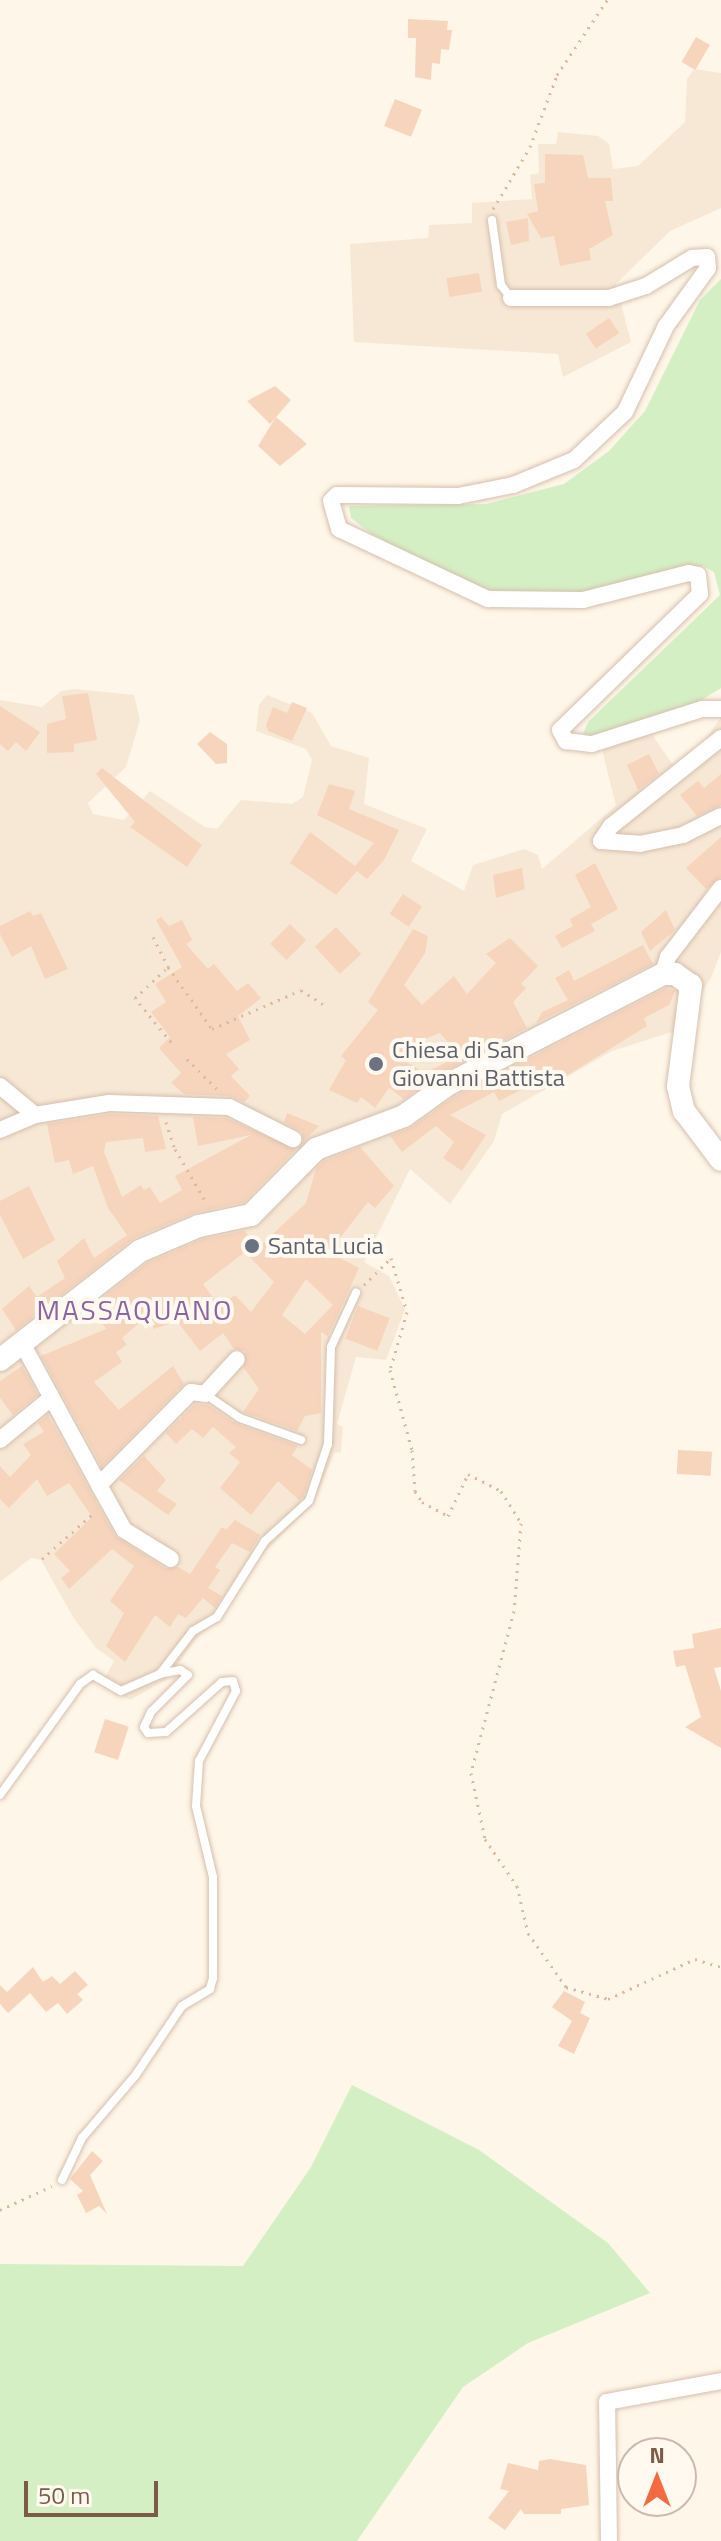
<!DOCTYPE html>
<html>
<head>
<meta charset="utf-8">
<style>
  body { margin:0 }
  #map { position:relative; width:721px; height:2541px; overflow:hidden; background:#fef6e8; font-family:"Titillium Web",sans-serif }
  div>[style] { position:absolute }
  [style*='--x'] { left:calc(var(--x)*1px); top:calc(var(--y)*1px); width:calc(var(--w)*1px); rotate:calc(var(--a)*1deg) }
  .residential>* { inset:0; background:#f7e8d5 }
  .green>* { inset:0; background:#d5efc4 }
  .building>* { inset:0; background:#f7d4bc; transform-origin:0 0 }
  .path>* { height:3px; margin-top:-1.5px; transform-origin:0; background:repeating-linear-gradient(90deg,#ddb79e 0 2px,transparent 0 8px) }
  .roads { filter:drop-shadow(0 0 2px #d5bfae) drop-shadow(0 0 2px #d5bfae) }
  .service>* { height:8px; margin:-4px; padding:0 4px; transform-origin:4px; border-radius:4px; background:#fff }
  .minor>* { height:16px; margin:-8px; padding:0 8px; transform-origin:8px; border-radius:8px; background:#fff }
  .tertiary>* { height:22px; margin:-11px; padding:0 11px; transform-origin:11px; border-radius:11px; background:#fff }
  .dots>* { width:22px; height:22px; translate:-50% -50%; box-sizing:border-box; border:4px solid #fff9f0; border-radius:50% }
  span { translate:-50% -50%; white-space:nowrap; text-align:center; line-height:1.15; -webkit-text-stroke:8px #fff9f0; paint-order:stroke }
  .worship-label { font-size:24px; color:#5b616d }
  .left { translate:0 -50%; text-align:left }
  .quarter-label { font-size:28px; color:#8c649f; letter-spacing:2px }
  .north { position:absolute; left:617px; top:2437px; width:80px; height:80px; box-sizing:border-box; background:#fff9f0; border:2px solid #cbbaad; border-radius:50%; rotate:0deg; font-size:22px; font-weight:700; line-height:32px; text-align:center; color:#7c5b48 }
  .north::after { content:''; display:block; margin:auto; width:28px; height:36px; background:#f46a41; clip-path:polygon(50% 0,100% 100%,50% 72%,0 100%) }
  .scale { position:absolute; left:24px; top:2481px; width:134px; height:36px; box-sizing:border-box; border:4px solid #7c5b48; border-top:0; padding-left:10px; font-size:24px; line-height:28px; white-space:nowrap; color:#7c5b48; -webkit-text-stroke:6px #fff9f0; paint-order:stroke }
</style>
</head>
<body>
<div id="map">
  <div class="residential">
    <div style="clip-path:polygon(694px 69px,721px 73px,721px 208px,670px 231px,616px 284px,631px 342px,563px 377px,558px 354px,354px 342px,350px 244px,428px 238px,429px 225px,472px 223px,472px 203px,532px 199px,530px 175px,539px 173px,538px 144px,556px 144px,558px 132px,598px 136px,609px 144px,613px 169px,638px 166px,685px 122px,687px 79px)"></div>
    <div style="clip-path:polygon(75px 689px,134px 695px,140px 720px,126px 767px,88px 803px,93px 814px,124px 820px,150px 791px,205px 827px,217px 829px,241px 800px,292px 804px,303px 797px,312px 760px,306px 749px,256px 731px,259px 705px,267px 695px,312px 713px,331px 746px,369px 758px,364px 804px,427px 829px,411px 861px,464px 891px,473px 865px,524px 849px,538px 855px,542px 869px,616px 806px,602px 750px,651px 733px,675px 768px,705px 741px,721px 717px,721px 952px,711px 978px,675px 1031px,612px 1051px,502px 1114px,494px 1141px,450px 1204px,410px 1169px,364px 1262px,389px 1276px,405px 1309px,386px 1360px,356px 1357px,337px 1424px,343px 1427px,341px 1452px,334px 1453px,314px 1503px,263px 1554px,221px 1617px,197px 1638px,166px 1680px,130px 1700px,101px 1685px,114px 1661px,96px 1648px,73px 1617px,41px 1560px,31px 1558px,0 1582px,0 700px,42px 707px,61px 691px)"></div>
  </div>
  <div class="green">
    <div style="clip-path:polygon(721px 279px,721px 688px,700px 701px,588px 737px,583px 734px,588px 722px,720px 595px,714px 572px,703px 566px,584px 593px,506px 595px,465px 582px,373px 535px,351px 518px,349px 506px,486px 504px,564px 484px,609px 451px,645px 411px,700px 300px)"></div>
    <div style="clip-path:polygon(352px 2085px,479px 2150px,608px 2243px,650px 2293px,528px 2343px,463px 2387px,357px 2541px,0 2541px,0 2264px,243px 2266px,311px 2167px)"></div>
  </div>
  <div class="building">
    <div style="clip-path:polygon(408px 19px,448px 21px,447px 30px,452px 30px,449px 50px,441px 49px,440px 64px,432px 63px,431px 80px,415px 77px,416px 38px,408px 38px)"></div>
    <div style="left:696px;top:37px;width:16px;height:29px;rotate:30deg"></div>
    <div style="left:395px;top:99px;width:29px;height:29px;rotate:22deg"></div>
    <div style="clip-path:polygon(545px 154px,583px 155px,588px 178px,611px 178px,613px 201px,605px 201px,613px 235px,589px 249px,591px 260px,560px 266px,554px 236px,541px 238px,527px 214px,538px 211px,534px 184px,545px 183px)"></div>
    <div style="clip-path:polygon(528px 218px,529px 241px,511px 245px,506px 222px)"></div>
    <div style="left:479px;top:273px;width:19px;height:33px;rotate:81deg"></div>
    <div style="left:609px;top:318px;width:18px;height:28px;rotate:56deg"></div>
    <div style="clip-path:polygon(275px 386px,291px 400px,270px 424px,247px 401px)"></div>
    <div style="clip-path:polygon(276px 417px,307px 444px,280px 466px,258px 446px)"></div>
    <div style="clip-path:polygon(88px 693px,97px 740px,74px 744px,74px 752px,47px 753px,47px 724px,66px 719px,62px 696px)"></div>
    <div style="clip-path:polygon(292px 702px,307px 708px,292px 741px,268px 731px,266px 725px,273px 707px,287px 713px)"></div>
    <div style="clip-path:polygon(0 706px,40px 732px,26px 751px,16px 742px,8px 751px,0 744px)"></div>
    <div style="clip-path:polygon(210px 732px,227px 744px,227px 763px,216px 764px,197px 744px)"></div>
    <div style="clip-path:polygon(649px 754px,659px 774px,638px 790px,627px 765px)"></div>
    <div style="clip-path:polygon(102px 768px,202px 845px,187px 867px,130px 827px,135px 822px,96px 774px)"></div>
    <div style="clip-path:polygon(721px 774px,721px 805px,697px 816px,680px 795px,698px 781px,704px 788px)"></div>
    <div style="clip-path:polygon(329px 784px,355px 791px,349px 809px,399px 830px,384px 860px,367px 879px,357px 871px,336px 895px,290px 863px,310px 832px,355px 866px,374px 843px,317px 815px)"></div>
    <div style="clip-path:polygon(721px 837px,721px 877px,706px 889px,686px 868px)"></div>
    <div style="clip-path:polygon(595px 863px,618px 909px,591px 924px,595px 931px,562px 948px,555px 936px,573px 926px,570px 919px,591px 907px,575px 875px)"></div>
    <div style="clip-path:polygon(522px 868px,525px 889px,496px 898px,493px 875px)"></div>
    <div style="left:403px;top:894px;width:23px;height:24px;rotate:34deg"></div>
    <div style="clip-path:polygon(666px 910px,675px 930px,650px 951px,641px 932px)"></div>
    <div style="clip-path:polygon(30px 911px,33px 916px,41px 913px,68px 969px,45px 979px,31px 946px,12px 957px,0 934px,0 926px)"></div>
    <div style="clip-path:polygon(161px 917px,169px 926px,182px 920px,192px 940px,186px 944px,208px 969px,214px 964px,237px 991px,248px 983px,261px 998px,238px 1016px,250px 1040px,226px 1054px,239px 1069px,231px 1076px,250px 1096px,244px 1102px,229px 1096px,184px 1094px,171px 1083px,181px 1073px,159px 1048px,170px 1037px,151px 1012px,166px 1002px,155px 984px,182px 967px,156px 920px)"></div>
    <div style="left:290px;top:924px;width:23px;height:28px;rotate:45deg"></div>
    <div style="left:336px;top:927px;width:37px;height:29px;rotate:47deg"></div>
    <div style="clip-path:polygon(evenodd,413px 929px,428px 936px,425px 953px,404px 985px,422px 1005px,454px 976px,467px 994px,496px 963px,486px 954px,510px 938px,538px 966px,521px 984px,526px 988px,513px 1002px,527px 1028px,441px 1073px,404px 1099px,389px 1088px,375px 1108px,361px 1097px,357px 1103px,329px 1090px,346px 1060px,341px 1056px,378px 1010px,368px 1002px,413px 929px,440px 1033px,460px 1056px,424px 1073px,404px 1060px,422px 1040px,440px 1033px)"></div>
    <div style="clip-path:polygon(643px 945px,653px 964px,536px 1023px,542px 1012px,568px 1000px,555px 978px,569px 970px,574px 981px)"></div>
    <div style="clip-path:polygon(666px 988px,675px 991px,669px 1005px,644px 1018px,647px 1026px,563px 1078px,541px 1091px,537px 1082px,499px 1101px,494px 1092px,450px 1115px,486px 1135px,462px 1171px,443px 1158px,454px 1142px,436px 1126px,402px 1152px,390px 1136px,412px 1127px,454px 1097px)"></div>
    <div style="clip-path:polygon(287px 1113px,319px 1126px,303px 1142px,302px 1132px,284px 1122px)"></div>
    <div style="clip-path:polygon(110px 1114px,158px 1116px,166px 1149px,145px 1152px,143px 1138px,106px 1142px,104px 1152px,122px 1197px,141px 1185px,144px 1190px,150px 1187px,160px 1203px,182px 1190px,175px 1176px,251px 1135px,198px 1146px,193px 1117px,226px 1118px,296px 1149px,244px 1202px,194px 1213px,134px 1238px,16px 1330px,2px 1309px,29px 1286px,37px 1297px,65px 1278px,57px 1261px,84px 1238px,94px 1258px,127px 1235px,108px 1208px,93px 1166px,73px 1174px,69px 1160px,55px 1163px,47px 1124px)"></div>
    <div style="clip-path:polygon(evenodd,360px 1147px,394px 1186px,375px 1208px,368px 1202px,329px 1252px,359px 1268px,328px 1336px,321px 1332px,321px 1413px,305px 1416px,297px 1431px,243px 1412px,259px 1389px,244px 1368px,245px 1351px,234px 1349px,223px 1333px,200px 1351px,177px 1321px,154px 1329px,146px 1317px,122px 1338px,127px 1345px,116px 1352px,122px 1362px,94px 1382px,119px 1410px,173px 1366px,184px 1384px,102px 1467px,41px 1356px,106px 1329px,91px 1307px,147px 1263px,203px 1239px,244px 1231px,260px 1246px,306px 1203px,316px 1169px,324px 1161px,360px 1147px,245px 1252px,274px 1282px,251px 1312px,235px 1295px,220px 1307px,203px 1284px,245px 1252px,360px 1147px,306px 1279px,333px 1305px,305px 1334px,282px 1315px,306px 1279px)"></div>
    <div style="clip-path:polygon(29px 1186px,55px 1240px,23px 1259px,0 1215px,0 1201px)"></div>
    <div style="left:358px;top:1306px;width:34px;height:35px;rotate:21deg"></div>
    <div style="clip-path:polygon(22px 1366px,38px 1395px,13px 1415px,0 1398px,0 1381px)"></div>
    <div style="clip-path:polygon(195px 1404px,208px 1405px,237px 1424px,298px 1446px,292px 1455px,312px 1470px,303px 1497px,299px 1500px,278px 1481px,251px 1515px,220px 1488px,240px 1462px,229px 1453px,236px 1447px,213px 1427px,203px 1438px,192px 1429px,176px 1444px,166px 1433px)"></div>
    <div style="clip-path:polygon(48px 1415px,115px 1536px,165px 1568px,178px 1567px,190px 1574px,222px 1527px,226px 1530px,235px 1520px,260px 1535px,250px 1552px,232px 1543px,215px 1567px,220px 1570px,208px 1588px,222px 1596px,215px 1608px,203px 1598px,186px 1618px,178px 1614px,170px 1627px,155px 1615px,125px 1662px,106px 1646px,124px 1613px,110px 1601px,134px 1566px,112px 1549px,69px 1589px,61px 1578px,70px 1571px,54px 1554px,92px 1517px,69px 1483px,47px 1496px,37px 1479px,9px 1508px,0 1499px,0 1466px,10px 1477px,31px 1455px,23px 1444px,44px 1432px,38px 1423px)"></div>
    <div style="left:678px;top:1450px;width:34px;height:24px;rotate:3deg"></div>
    <div style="clip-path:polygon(144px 1456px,166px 1480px,157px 1491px,177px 1504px,168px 1515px,119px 1480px)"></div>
    <div style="clip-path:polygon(721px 1628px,721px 1667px,714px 1668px,721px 1691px,721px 1748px,685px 1727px,701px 1717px,685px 1665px,676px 1667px,673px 1651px,694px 1648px,692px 1634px)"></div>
    <div style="left:105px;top:1719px;width:25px;height:35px;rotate:18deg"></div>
    <div style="clip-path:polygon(33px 1967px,43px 1982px,52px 1976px,60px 1984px,75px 1971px,88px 1985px,77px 1994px,83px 2000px,67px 2014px,58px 2003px,46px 2012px,30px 1993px,8px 2013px,0 2004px,0 1985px,7px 1992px)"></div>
    <div style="clip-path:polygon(564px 1991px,585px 2002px,580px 2013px,590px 2018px,574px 2054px,558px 2046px,572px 2021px,552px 2007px)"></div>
    <div style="clip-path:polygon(92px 2151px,103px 2161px,90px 2175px,107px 2214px,99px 2206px,86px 2213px,77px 2195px,83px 2191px,70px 2179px)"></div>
    <div style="clip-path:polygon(550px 2459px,586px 2465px,589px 2505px,561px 2509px,561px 2514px,524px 2514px,521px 2509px,505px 2530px,488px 2518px,509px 2491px,500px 2489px,508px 2463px,538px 2470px,539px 2461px)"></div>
  </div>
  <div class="path">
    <div style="--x:493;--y:209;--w:72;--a:-59.2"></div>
    <div style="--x:530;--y:147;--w:77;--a:-69.4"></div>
    <div style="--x:557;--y:75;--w:90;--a:-56.3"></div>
    <div style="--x:153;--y:937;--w:34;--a:63"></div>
    <div style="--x:171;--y:1042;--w:57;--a:-129.3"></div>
    <div style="--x:135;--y:998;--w:45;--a:-43.2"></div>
    <div style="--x:168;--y:967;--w:76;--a:54.6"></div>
    <div style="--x:212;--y:1029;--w:97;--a:-23.7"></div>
    <div style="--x:301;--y:990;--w:31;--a:33"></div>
    <div style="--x:187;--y:1059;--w:44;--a:45"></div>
    <div style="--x:166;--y:1122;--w:28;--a:72"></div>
    <div style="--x:175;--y:1149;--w:64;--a:59.8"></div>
    <div style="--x:364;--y:1285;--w:38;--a:-45"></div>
    <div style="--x:391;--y:1258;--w:56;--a:73.5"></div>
    <div style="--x:407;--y:1312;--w:60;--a:106.3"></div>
    <div style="--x:390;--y:1370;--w:83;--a:74.6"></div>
    <div style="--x:412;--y:1450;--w:41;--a:85.8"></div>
    <div style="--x:415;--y:1491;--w:13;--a:58"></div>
    <div style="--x:422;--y:1502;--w:30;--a:28"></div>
    <div style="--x:448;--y:1516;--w:47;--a:-64.5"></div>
    <div style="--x:468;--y:1474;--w:37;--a:27"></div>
    <div style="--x:501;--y:1491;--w:38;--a:58"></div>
    <div style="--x:521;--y:1523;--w:88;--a:94.5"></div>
    <div style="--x:514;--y:1611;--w:168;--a:104.9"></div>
    <div style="--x:471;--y:1773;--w:67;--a:78"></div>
    <div style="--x:485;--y:1839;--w:57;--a:55.8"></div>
    <div style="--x:517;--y:1886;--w:48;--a:76.8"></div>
    <div style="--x:528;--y:1933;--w:66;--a:54.9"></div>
    <div style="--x:566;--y:1987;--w:44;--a:15.9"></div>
    <div style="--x:608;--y:1999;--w:96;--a:-24.7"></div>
    <div style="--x:695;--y:1959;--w:27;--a:17"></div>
    <div style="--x:42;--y:1559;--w:72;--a:-41.6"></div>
    <div style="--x:0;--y:2210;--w:57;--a:-24.8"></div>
  </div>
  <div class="roads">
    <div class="service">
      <div style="--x:492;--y:220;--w:66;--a:82.1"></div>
      <div style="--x:501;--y:285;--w:16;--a:52"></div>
      <div style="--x:205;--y:1394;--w:42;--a:34.4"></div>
      <div style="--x:240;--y:1418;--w:65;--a:19.8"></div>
      <div style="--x:0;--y:1795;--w:137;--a:-54.2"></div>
      <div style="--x:80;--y:1684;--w:16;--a:-35"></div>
      <div style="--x:93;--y:1675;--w:32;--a:30"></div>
      <div style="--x:121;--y:1691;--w:43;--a:-23.6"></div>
      <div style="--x:160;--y:1674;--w:54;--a:-52.5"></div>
      <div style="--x:193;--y:1631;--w:28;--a:-30"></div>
      <div style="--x:217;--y:1617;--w:90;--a:-57.7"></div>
      <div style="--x:265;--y:1541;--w:59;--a:-42.3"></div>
      <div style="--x:309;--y:1501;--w:60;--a:-71.6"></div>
      <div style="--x:328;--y:1444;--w:97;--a:-88.2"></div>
      <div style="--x:331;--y:1347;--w:60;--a:-65.2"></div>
      <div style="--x:62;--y:2180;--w:47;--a:-64.5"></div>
      <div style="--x:82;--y:2138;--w:82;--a:-49.5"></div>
      <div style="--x:135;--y:2076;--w:84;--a:-56.1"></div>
      <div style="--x:182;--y:2006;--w:33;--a:-31"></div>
      <div style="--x:210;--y:1989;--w:11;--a:-75"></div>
      <div style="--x:213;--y:1978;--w:101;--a:-90"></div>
      <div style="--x:213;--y:1877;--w:73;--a:-103.5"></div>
      <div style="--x:196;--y:1806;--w:45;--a:-86.2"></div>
      <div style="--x:199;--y:1761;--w:79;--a:-62.1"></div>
      <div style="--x:236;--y:1691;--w:10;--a:-107"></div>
      <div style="--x:233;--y:1681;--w:11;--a:175"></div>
      <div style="--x:222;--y:1682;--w:75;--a:138.2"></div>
      <div style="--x:166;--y:1732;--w:18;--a:177"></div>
      <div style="--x:148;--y:1733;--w:7;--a:-124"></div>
      <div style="--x:144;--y:1727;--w:17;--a:-65"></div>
      <div style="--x:151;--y:1712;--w:52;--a:-45"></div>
      <div style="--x:188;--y:1675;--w:9;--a:-148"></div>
      <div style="--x:180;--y:1670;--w:20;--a:169"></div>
    </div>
    <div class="minor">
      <div style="--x:511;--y:298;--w:98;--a:0"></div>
      <div style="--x:609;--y:298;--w:39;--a:-18"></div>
      <div style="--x:646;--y:286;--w:54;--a:-31.3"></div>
      <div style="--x:692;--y:258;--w:15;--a:-4"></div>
      <div style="--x:707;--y:257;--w:11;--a:85"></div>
      <div style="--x:708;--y:268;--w:72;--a:125.9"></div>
      <div style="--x:666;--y:326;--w:95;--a:115.5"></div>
      <div style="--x:625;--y:412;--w:70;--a:136.7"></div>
      <div style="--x:574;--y:460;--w:66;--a:157.7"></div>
      <div style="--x:513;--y:485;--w:56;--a:168.7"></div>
      <div style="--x:458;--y:496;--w:121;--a:-179.5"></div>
      <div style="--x:337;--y:495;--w:8;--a:135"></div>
      <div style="--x:331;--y:501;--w:29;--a:74"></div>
      <div style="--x:339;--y:529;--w:165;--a:25.2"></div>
      <div style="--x:488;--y:599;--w:95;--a:0.6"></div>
      <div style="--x:583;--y:600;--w:109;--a:-14.3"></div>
      <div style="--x:689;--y:573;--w:9;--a:13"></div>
      <div style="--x:698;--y:575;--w:19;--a:84"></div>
      <div style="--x:700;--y:594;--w:195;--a:135.8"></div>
      <div style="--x:560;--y:730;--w:13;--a:61"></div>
      <div style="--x:566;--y:741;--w:26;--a:7"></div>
      <div style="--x:592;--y:744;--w:115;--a:-17.7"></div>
      <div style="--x:702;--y:709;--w:19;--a:0"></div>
      <div style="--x:721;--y:738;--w:141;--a:141.3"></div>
      <div style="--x:611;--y:826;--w:18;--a:124"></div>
      <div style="--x:601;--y:841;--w:39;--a:4"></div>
      <div style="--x:640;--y:844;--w:44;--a:-11.8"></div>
      <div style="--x:683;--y:835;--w:42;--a:-26.6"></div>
      <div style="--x:663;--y:974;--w:18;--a:-74"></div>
      <div style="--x:668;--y:957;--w:87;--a:-52.5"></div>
      <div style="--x:0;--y:1086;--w:45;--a:39.6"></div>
      <div style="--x:0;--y:1130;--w:38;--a:-23"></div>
      <div style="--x:35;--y:1115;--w:75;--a:-9.2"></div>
      <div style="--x:109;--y:1103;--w:120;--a:1.9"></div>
      <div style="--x:229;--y:1107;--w:72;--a:26.6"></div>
      <div style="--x:22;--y:1343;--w:162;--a:61.5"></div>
      <div style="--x:99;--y:1485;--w:131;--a:-45.3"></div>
      <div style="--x:191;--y:1392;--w:14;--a:8"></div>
      <div style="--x:205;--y:1394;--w:47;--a:-47.6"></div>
      <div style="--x:0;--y:1440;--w:65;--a:-39.4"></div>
      <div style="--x:99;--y:1485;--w:51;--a:60.9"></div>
      <div style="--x:124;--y:1530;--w:55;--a:31.7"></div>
      <div style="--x:609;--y:2541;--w:139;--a:-90.8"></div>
      <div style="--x:607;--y:2402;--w:116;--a:-10.4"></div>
    </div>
    <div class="tertiary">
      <div style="--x:0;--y:1360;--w:177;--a:-37.9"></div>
      <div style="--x:140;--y:1251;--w:64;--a:-23"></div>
      <div style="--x:199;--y:1226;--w:53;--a:-11.9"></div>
      <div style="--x:251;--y:1215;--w:93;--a:-45.4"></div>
      <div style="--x:316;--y:1149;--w:94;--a:-20.6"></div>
      <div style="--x:404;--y:1116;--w:53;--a:-35.8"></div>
      <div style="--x:447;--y:1085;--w:243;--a:-27.2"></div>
      <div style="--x:663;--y:974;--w:12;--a:0"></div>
      <div style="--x:675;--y:974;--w:19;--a:35"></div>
      <div style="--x:691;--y:985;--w:102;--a:97.3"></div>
      <div style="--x:678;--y:1086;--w:26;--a:77"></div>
      <div style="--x:684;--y:1111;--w:61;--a:52.9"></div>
    </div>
  </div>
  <div class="dots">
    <div style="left:376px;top:1064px;background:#6b7280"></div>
    <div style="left:252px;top:1246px;background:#6b7280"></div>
  </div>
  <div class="worship-label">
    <span class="left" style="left:392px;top:1064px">Chiesa di San<br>Giovanni Battista</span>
    <span class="left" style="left:268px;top:1246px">Santa Lucia</span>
  </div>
  <div class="quarter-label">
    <span style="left:135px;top:1310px">MASSAQUANO</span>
  </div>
  <div class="north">N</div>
  <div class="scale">50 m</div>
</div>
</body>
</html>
